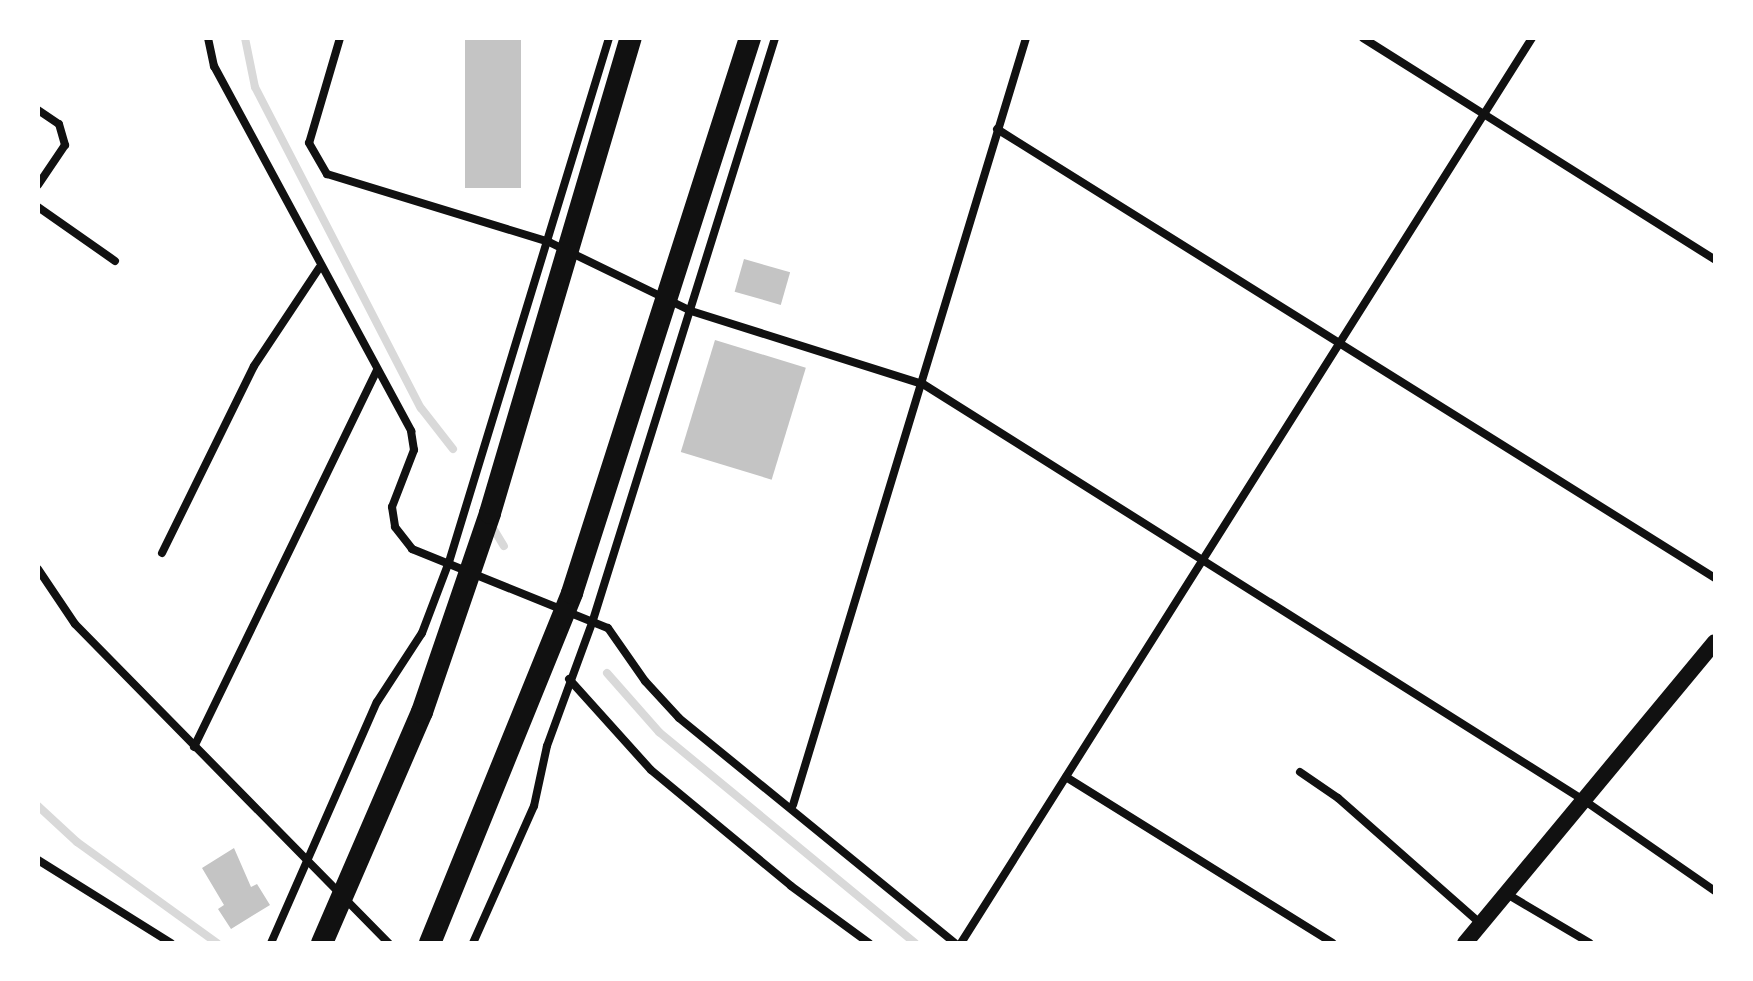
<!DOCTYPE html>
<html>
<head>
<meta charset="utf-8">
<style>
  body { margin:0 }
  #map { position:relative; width:1753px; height:981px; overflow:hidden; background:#fff; font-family:"Noto Sans",sans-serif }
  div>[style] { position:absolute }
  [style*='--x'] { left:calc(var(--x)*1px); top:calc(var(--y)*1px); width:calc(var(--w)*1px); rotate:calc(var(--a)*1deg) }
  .stream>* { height:8px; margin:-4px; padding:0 4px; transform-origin:4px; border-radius:4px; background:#d9d9d9 }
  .building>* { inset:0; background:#c4c4c4; transform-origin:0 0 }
  .minor>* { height:8px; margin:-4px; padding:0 4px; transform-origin:4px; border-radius:4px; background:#111 }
  .secondary>* { height:16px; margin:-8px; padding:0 8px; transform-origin:8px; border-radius:8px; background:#111 }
  .trunk>* { height:22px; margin:-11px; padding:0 11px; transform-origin:11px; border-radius:11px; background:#111 }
  span { translate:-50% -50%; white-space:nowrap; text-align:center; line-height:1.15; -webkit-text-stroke:7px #fff; paint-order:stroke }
  .frame { position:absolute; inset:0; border:40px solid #fff; pointer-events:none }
</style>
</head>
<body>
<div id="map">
  <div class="stream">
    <div style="--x:245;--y:38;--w:50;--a:78.5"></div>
    <div style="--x:255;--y:87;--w:361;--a:62.7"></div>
    <div style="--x:421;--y:408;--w:52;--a:52"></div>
    <div style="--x:490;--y:523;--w:27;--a:59"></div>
    <div style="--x:607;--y:673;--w:79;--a:48.6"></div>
    <div style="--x:659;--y:732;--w:332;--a:39.5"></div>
    <div style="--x:38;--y:806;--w:53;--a:42.7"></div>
    <div style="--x:77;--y:842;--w:173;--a:35.8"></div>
  </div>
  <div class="building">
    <div style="left:465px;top:38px;width:56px;height:150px"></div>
    <div style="left:744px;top:259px;width:48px;height:34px;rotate:16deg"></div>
    <div style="left:715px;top:340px;width:95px;height:117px;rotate:17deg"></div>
    <div style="clip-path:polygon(234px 848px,251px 887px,257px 884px,270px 905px,231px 929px,218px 909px,224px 905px,202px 868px)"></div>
  </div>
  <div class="minor">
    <div style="--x:208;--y:38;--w:29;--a:78"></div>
    <div style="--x:214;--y:66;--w:415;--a:61.6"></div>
    <div style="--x:411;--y:431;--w:19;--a:81"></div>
    <div style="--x:414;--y:450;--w:61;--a:111.1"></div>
    <div style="--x:392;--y:507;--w:20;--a:81"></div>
    <div style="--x:395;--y:527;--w:28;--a:52"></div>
    <div style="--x:412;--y:549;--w:211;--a:22"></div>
    <div style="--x:608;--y:628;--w:65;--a:55.1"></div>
    <div style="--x:645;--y:681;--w:50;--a:47.4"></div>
    <div style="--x:679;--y:718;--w:356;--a:39.2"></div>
    <div style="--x:340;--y:38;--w:109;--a:106.4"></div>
    <div style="--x:309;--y:143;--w:36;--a:60"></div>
    <div style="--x:327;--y:174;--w:232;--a:17"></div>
    <div style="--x:549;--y:242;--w:158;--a:25.9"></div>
    <div style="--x:691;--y:311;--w:243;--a:17.5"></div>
    <div style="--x:923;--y:384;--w:782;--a:32.21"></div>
    <div style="--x:1585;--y:801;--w:158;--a:34.7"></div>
    <div style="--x:1363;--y:38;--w:416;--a:32.2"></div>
    <div style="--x:38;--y:110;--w:25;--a:34"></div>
    <div style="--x:59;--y:124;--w:22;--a:74"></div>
    <div style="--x:65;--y:145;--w:48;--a:124"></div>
    <div style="--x:997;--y:129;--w:847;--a:32.02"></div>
    <div style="--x:38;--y:207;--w:94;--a:35"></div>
    <div style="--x:162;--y:553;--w:208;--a:-63.8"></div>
    <div style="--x:254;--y:366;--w:118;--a:-56.4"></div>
    <div style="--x:38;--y:569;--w:66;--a:56.1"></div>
    <div style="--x:75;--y:624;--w:448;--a:45.5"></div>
    <div style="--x:569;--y:679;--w:122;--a:48"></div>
    <div style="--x:651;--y:770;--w:182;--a:39.6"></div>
    <div style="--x:791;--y:886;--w:97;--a:36.2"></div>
    <div style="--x:194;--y:747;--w:419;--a:-64.1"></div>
    <div style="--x:1300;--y:772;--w:46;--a:34.4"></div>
    <div style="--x:1338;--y:798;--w:191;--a:41.4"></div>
    <div style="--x:1066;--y:777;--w:314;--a:31.9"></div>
    <div style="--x:793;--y:805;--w:802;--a:-73.1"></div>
    <div style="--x:38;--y:860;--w:157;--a:32"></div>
    <div style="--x:1507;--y:894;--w:96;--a:30.6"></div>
    <div style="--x:271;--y:943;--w:263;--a:-66.3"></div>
    <div style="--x:377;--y:702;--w:82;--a:-56.9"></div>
    <div style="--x:422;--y:633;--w:76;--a:-69.2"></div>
    <div style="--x:449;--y:562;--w:548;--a:-73.02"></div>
    <div style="--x:473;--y:943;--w:150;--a:-66"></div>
    <div style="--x:534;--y:806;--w:61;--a:-77.8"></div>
    <div style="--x:547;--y:746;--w:134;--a:-69.9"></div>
    <div style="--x:593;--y:620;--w:610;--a:-72.63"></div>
    <div style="--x:961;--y:943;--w:1070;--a:-57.75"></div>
  </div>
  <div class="secondary">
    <div style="--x:1465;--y:943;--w:391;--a:-50.3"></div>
  </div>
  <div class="trunk">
    <div style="--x:322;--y:943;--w:252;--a:-66.6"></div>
    <div style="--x:422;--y:712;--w:210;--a:-71.1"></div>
    <div style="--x:490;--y:513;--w:495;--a:-73.5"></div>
    <div style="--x:430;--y:943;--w:378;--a:-67.9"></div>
    <div style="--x:572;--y:593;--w:583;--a:-72.22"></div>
  </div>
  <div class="frame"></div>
</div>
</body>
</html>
